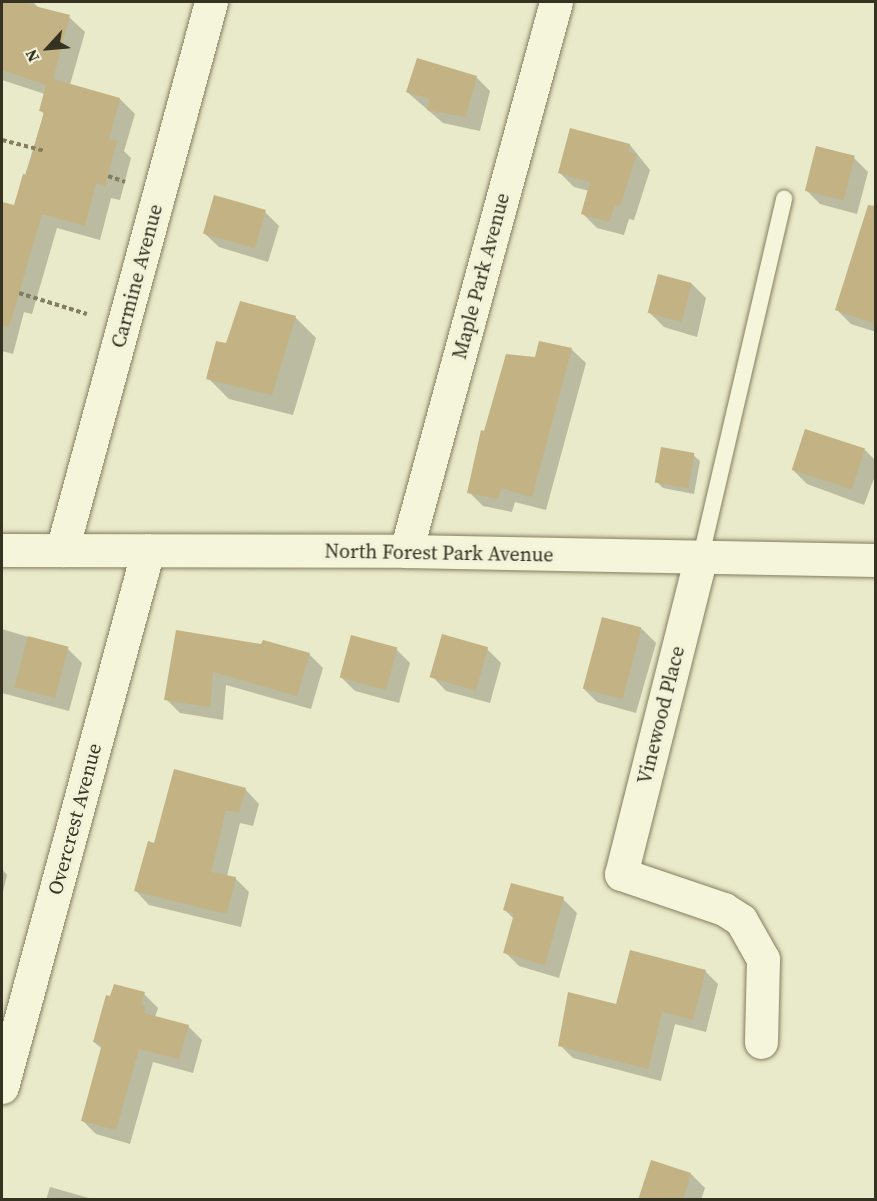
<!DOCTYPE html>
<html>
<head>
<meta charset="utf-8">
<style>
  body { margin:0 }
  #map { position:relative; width:877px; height:1201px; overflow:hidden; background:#e9eac9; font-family:"Source Serif 4",serif }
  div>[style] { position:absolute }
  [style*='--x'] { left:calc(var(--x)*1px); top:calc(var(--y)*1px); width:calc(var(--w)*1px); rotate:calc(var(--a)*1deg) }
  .shadow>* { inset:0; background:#0003 }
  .building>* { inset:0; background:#c3b283; transform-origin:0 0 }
  .path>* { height:4px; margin-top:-2px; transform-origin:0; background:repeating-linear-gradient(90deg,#847e60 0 4.5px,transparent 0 7.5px) }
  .roads { filter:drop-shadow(0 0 2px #847e60) drop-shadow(0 0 2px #847e60) }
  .service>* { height:16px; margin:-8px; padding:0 8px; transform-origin:8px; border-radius:8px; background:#f5f5db }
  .minor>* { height:33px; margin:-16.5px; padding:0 16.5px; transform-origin:16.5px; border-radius:16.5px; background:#f5f5db }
  .secondary>* { height:33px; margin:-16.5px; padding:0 16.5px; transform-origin:16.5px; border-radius:16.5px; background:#f5f5db }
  span { translate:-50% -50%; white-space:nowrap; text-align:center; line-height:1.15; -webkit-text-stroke:6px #f1f2d8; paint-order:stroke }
  .street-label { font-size:20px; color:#363221 }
  .frame { position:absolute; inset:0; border:3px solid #363221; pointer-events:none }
  .north { position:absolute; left:18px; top:18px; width:60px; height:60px; -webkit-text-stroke:4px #f1f2d8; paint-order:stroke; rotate:244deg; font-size:16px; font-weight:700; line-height:24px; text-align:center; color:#363221 }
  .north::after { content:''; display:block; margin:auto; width:21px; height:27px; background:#363221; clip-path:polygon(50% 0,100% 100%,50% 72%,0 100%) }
</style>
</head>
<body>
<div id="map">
  <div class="shadow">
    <div style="clip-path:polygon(2px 2px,33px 2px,40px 9px,69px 17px,85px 32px,70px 85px,120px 99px,135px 114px,124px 151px,131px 158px,120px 200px,111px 198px,100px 240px,57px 228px,32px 314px,24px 312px,13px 354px,2px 351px,2px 203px,15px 207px,44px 114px,41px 111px,45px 94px,2px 80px)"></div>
    <div style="clip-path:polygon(476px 77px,490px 91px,480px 131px,443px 123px,407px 92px)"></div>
    <div style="clip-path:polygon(571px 130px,630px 145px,650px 170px,634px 220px,629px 219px,624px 235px,597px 228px,583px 214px,589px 191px,574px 187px,560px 173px)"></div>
    <div style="clip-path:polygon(854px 158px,868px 172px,857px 214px,820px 204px,806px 190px)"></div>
    <div style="clip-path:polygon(265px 212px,279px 226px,268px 262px,219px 247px,204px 233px)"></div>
    <div style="clip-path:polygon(876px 243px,876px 332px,851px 324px,837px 310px)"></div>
    <div style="clip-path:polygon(692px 284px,706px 298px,697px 337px,664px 327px,650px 313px)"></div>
    <div style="clip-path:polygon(295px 317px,316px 338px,293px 415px,229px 399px,208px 378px,227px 345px)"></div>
    <div style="clip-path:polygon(571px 349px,586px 363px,546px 510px,515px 502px,512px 512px,483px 506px,469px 492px,536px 359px)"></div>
    <div style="clip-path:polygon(806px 431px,865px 450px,876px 461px,876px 473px,864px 505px,807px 484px,793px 470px)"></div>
    <div style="clip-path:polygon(693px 455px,700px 461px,694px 494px,663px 488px,656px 481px)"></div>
    <div style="clip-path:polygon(2px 629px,68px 649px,82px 663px,69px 711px,2px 693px)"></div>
    <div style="clip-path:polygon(642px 629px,656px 643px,636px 713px,597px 702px,583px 688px)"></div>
    <div style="clip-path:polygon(177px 632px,309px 654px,323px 668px,311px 709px,226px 685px,223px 720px,180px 713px,166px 699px)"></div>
    <div style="clip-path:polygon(396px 649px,410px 663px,399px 703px,355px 691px,341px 677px)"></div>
    <div style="clip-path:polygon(487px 649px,501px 663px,490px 703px,446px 691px,432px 676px)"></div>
    <div style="clip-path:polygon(245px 789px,259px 804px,253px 826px,240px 823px,227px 876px,235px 878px,249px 892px,241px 927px,149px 905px,135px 890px,155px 845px)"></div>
    <div style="clip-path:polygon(2px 869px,7px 875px,2px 896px)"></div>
    <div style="clip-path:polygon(563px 899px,577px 913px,559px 978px,519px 966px,505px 952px,514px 919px,505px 910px)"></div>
    <div style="clip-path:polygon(705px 971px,718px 984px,706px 1032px,675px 1024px,661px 1081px,573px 1058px,560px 1045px,617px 1006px)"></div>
    <div style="clip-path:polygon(144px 994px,158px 1008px,155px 1017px,188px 1026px,202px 1040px,193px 1073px,153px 1062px,130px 1144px,96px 1134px,82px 1120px,102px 1049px,94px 1042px)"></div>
    <div style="clip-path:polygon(691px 1174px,705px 1188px,701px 1200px,640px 1200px)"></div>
    <div style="clip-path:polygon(50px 1187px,96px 1200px,46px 1200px)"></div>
  </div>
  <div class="building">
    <div style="clip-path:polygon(2px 2px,19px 2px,70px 15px,53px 79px,120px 98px,109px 139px,117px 141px,105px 186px,96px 183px,85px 226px,42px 214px,9px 327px,2px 326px,2px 202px,14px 205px,23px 174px,26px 175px,44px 112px,39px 111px,46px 85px,2px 70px)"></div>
    <div style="clip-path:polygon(417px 58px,477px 76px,466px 117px,427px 110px,430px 99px,406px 92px)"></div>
    <div style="clip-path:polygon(570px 128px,630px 144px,628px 152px,637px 154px,620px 206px,615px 205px,609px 222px,581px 214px,590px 182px,558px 173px)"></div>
    <div style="left:816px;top:146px;width:40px;height:46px;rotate:14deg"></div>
    <div style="left:214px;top:195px;width:54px;height:40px;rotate:16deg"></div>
    <div style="clip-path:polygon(868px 205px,876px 206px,876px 324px,835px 310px)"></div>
    <div style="left:658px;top:274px;width:35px;height:40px;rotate:15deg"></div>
    <div style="clip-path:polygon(240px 301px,296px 316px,272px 395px,206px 379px,216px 341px,226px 343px)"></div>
    <div style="clip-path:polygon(539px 341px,572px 348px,532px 497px,501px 488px,498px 499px,467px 493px,481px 430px,484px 431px,506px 354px,535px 357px)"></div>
    <div style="left:805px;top:429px;width:63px;height:43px;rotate:18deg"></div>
    <div style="left:661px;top:447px;width:34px;height:36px;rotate:10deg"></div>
    <div style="left:602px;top:617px;width:41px;height:74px;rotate:15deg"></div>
    <div style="clip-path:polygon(176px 630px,261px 644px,263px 640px,310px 653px,297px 696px,213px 672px,210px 707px,164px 700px)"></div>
    <div style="left:442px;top:634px;width:48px;height:45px;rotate:16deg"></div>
    <div style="left:351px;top:635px;width:48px;height:44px;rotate:15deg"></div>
    <div style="left:28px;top:636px;width:42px;height:53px;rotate:15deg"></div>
    <div style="clip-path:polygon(174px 769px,246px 788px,239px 813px,226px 810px,211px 872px,236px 877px,227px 914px,134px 891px,148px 841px,154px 843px)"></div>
    <div style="clip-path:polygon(511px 883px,564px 897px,545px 965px,503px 953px,514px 914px,503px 910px)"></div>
    <div style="clip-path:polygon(630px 950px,706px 970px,693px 1020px,662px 1012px,648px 1069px,558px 1046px,568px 992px,616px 1004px)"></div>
    <div style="clip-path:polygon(114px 984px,145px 992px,141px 1005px,146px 1006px,144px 1013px,189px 1025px,179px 1059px,139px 1049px,116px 1130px,81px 1121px,102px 1044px,93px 1042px,106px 995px,110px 996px)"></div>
    <div style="clip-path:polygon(651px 1160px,691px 1173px,683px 1200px,638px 1200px)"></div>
  </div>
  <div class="path">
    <div style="--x:2;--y:140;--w:44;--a:14.3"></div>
    <div style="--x:108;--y:176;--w:18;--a:19"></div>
    <div style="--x:19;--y:293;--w:71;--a:17.2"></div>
  </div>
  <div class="roads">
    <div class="service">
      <div style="--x:701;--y:556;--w:367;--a:-76.9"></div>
    </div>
    <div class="minor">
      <div style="--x:62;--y:550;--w:568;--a:-74.79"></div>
      <div style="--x:406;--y:551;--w:569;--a:-74.72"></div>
      <div style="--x:701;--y:556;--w:328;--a:104.1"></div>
      <div style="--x:621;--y:874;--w:109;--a:18.8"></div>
      <div style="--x:724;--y:909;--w:20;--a:33"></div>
      <div style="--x:741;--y:920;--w:45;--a:60.6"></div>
      <div style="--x:763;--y:959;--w:83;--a:91.4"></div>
      <div style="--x:2;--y:1087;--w:556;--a:-74.79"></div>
    </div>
    <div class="secondary">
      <div style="--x:2;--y:550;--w:404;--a:0.1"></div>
      <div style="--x:406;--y:551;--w:470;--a:1.1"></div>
    </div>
  </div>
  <div class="street-label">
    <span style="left:137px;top:276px;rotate:-75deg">Carmine Avenue</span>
    <span style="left:481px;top:276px;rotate:-75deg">Maple Park Avenue</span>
    <span style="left:439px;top:553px;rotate:1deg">North Forest Park Avenue</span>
    <span style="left:661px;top:715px;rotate:-76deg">Vinewood Place</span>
    <span style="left:75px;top:819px;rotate:-75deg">Overcrest Avenue</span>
  </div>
  <div class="frame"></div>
  <div class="north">N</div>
</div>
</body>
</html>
